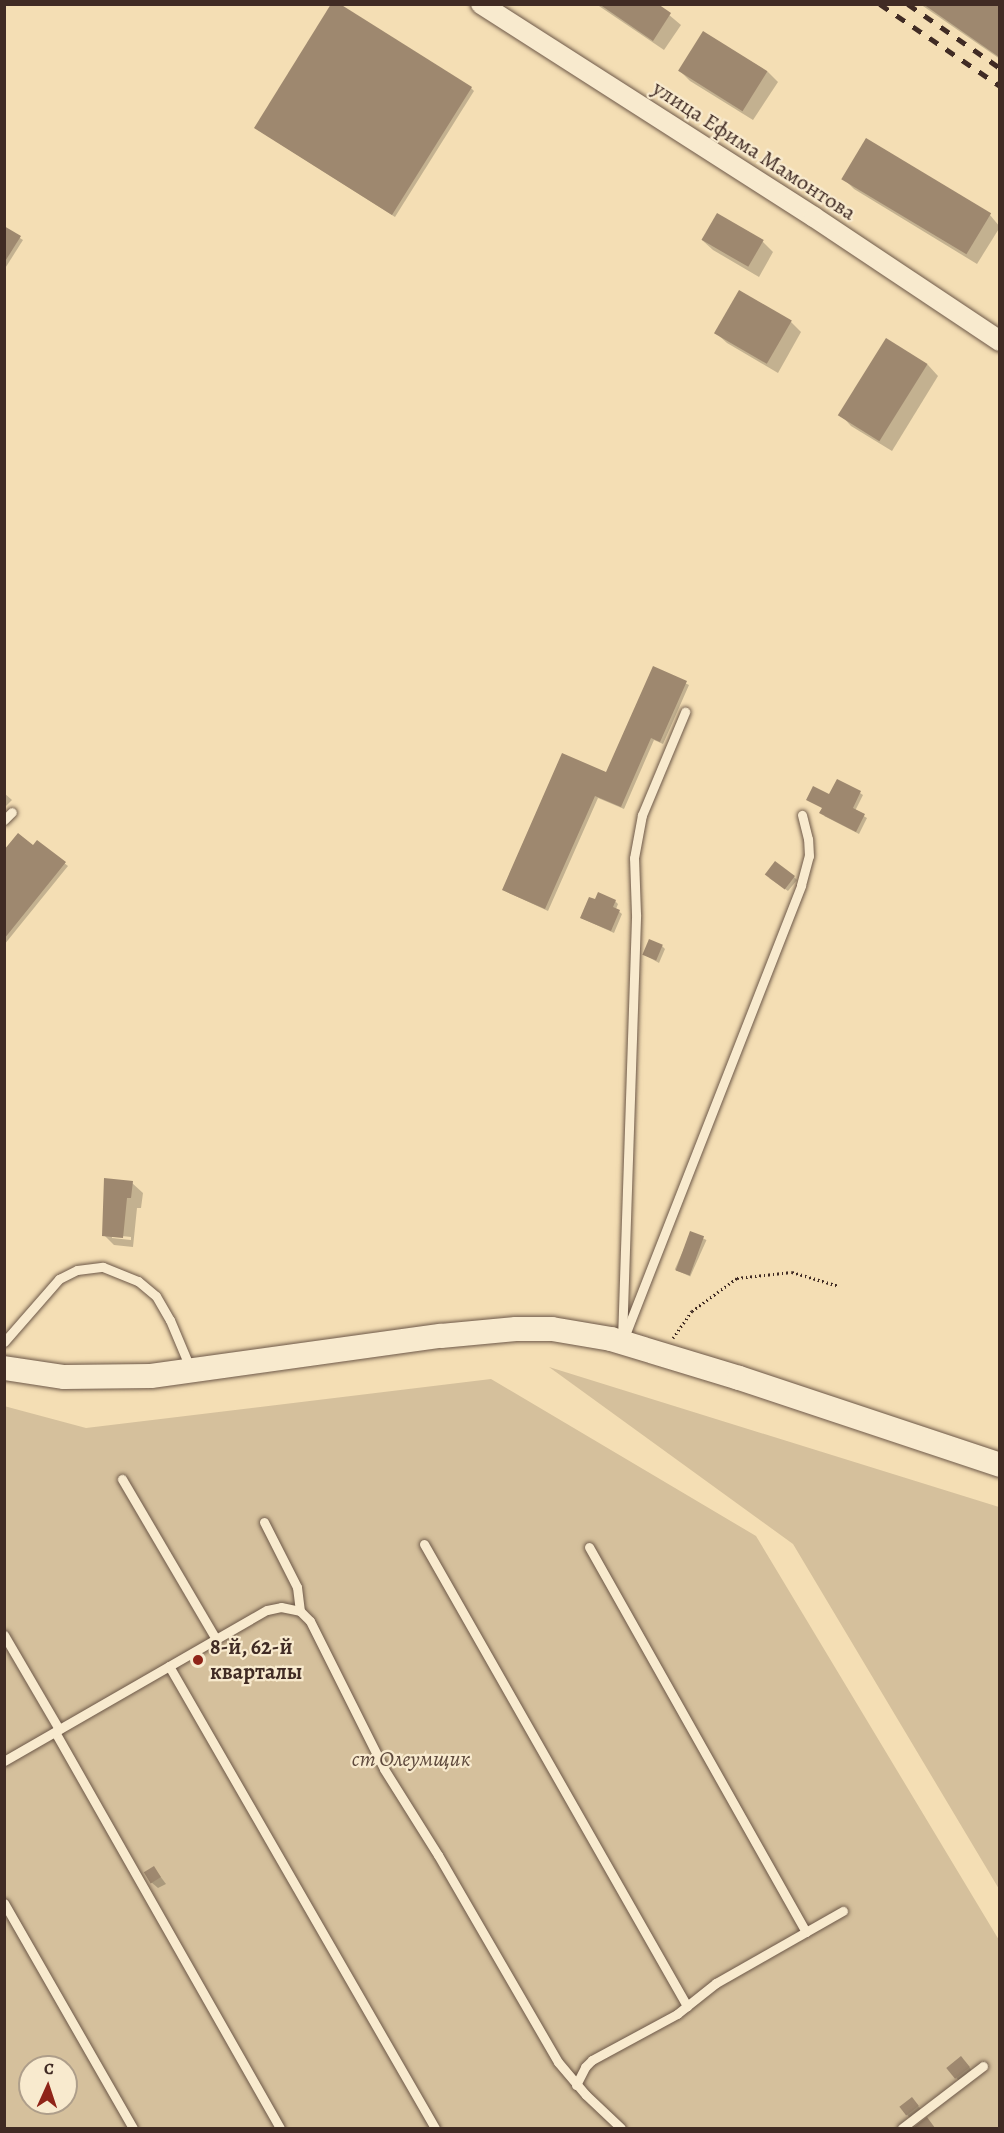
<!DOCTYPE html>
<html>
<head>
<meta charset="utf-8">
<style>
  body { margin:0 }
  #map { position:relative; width:1004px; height:2133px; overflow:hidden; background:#f4deb4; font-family:Alegreya,serif }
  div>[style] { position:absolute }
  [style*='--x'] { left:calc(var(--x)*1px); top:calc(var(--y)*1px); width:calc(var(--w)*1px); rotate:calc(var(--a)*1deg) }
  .green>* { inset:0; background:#d5c09c }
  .shadow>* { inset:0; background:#0003; transform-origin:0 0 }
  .building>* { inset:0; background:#9e886f; transform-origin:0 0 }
  .path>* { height:3px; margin-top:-1.5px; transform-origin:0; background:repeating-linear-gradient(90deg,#402b24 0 1.5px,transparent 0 4.5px) }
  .roads { filter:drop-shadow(0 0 2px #6d5848) drop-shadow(0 0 2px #6d5848) }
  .service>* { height:9px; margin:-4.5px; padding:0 4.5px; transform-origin:4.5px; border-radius:4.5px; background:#f8eace }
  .minor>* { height:20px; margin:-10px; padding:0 10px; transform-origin:10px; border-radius:10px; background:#f8eace }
  .tertiary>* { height:24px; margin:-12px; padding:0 12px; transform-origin:12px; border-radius:12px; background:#f8eace }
  .rail>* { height:4.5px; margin-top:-2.25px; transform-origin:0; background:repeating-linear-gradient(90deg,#402b24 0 10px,transparent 0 20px) }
  .dots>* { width:16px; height:16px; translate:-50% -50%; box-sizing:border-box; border:3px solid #f8eace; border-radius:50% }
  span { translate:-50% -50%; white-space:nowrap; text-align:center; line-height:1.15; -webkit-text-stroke:4.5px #f8eace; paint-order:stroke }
  .street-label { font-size:22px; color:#402b24 }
  .poi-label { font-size:22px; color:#402b24; font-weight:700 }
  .left { translate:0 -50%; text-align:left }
  .park-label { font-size:22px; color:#5e493c; font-style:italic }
  .frame { position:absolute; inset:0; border:6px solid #402b24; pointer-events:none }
  .north { position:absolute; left:18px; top:2055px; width:60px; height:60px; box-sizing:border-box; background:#f8eace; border:2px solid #ae9e8a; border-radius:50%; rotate:3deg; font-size:16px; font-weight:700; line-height:24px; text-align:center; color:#402b24 }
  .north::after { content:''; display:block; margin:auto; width:21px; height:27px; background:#8f2418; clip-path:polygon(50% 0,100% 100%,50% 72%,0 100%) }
</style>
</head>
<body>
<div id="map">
  <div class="green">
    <div style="clip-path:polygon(549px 1367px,999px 1507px,999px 1889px,793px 1544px)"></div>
    <div style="clip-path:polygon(evenodd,491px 1379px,756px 1536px,999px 1940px,999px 2128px,5px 2128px,4px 1406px,86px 1428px,491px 1379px,30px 2067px,66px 2067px,66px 2103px,30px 2103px,30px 2067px)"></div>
  </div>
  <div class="shadow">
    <div style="clip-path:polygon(596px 4px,656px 4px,681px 25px,664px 50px)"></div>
    <div style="clip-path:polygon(920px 4px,1000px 4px,1000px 59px)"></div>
    <div style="clip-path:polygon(703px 33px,768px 72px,778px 82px,753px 120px,690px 81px,680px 71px)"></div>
    <div style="clip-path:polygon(471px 88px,474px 91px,395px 217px,255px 128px)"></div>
    <div style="clip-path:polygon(843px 178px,990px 215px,1000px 227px,977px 264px,854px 189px)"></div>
    <div style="clip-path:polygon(4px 228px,23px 240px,4px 270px)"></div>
    <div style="clip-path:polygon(702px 240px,763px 242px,773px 252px,759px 277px,713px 250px)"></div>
    <div style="clip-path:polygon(791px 322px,801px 332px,778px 373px,727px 343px,716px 333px)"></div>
    <div style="clip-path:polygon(886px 340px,928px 365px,938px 376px,892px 451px,851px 426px,841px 415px)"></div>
    <div style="clip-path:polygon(654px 668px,689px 685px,663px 744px,654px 740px,624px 809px,598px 798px,548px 911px,507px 892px,504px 890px,607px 774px)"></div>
    <div style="clip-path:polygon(4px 793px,12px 800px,4px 808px)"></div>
    <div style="clip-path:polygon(860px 793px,863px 795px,855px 811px,867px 818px,859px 834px,824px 816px)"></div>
    <div style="clip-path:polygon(37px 842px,68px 866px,4px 945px,4px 895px)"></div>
    <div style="clip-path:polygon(794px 877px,797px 880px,788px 891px,769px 878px)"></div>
    <div style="clip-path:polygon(596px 901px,615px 901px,618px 904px,616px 909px,622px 914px,614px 933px,581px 918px)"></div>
    <div style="clip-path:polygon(662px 946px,665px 949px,659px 963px,643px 954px)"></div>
    <div style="clip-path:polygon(evenodd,132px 1183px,143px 1193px,141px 1208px,137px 1208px,133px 1247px,114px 1245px,104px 1235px,132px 1183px,112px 1235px,131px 1237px,131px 1240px,112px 1238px,112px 1235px)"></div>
    <div style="left:691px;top:1233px;width:17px;height:40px;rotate:24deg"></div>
    <div style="clip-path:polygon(154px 1868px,166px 1884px,158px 1888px,151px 1882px)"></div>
    <div style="clip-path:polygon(967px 2064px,975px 2075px,963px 2084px,956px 2078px)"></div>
    <div style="left:912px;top:2099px;width:20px;height:14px;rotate:49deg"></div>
  </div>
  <div class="building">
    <div style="clip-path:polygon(331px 4px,340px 4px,472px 87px,392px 215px,254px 128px)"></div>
    <div style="clip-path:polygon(599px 4px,658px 4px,671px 13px,653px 41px)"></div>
    <div style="clip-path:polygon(923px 4px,999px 4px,999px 57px)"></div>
    <div style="left:703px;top:31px;width:76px;height:47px;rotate:32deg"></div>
    <div style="left:866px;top:138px;width:146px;height:48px;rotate:31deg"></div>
    <div style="left:717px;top:213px;width:54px;height:31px;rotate:30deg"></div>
    <div style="clip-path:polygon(4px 226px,21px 236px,4px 263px)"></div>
    <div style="left:739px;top:290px;width:61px;height:50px;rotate:30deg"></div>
    <div style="left:886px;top:338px;width:49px;height:91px;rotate:32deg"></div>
    <div style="clip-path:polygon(653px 666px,687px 681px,660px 742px,651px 738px,621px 807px,595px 796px,545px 909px,502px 890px,562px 753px,606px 772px)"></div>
    <div style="clip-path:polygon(837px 779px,861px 791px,853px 808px,865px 814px,856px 832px,819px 813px,822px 808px,806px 800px,813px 786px,829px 794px)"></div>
    <div style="clip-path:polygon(18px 833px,33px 845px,37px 840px,66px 862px,4px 939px,4px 850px)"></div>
    <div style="left:775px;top:861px;width:25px;height:17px;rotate:37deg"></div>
    <div style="clip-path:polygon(598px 892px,616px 900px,613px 907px,620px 910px,611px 931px,580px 918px,589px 897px,595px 899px)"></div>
    <div style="left:649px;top:939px;width:15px;height:17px;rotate:23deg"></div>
    <div style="clip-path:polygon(104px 1178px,133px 1181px,131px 1198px,127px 1198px,123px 1238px,102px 1236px)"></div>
    <div style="left:690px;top:1231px;width:15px;height:42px;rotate:20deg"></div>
    <div style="left:154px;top:1866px;width:13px;height:12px;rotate:58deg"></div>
    <div style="left:961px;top:2056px;width:14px;height:19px;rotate:51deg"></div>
    <div style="left:912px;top:2097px;width:11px;height:16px;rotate:52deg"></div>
    <div style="clip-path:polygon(927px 2117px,935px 2128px,915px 2128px,914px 2127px)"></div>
  </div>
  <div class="path">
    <div style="--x:673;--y:1338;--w:33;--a:-55"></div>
    <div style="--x:692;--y:1311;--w:56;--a:-36.3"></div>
    <div style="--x:737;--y:1278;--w:55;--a:-6.2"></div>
    <div style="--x:792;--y:1272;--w:49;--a:16.6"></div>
  </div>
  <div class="roads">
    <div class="service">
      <div style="--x:4;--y:820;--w:11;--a:-45"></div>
      <div style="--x:625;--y:1335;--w:483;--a:-68.6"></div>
      <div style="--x:801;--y:885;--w:30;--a:-75"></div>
      <div style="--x:809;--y:856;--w:17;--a:-93"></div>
      <div style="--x:808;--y:839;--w:25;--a:-104"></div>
      <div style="--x:622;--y:1340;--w:426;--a:-88.1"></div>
      <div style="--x:636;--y:914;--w:56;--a:-92"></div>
      <div style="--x:634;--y:858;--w:44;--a:-79.5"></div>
      <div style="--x:642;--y:815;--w:112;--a:-67.3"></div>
      <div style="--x:4;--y:1342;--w:84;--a:-48.9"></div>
      <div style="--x:59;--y:1279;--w:20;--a:-27"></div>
      <div style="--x:77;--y:1270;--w:26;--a:-7"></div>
      <div style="--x:103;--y:1267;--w:38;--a:22"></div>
      <div style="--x:138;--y:1281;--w:23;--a:40"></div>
      <div style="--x:156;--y:1296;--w:28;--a:60"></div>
      <div style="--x:170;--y:1320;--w:54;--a:67.2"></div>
      <div style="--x:122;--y:1479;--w:186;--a:59.6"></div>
      <div style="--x:264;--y:1522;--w:73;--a:63.1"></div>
      <div style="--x:297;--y:1587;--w:24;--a:83"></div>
      <div style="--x:424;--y:1544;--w:532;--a:60.35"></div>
      <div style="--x:589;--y:1547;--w:442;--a:60.6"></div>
      <div style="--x:4;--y:1635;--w:109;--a:59.7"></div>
      <div style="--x:169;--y:1666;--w:533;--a:60.07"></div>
      <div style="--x:55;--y:1732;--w:455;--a:60.4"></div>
      <div style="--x:4;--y:1761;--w:303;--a:-29.9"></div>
      <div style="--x:267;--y:1610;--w:14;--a:-12"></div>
      <div style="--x:281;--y:1607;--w:19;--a:12"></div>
      <div style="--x:300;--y:1611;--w:14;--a:45"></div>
      <div style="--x:310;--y:1621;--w:165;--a:63.4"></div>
      <div style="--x:384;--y:1769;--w:102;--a:57.9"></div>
      <div style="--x:438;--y:1855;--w:239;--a:59.9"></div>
      <div style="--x:558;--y:2062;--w:43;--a:49.7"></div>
      <div style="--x:586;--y:2095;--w:48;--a:43.3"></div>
      <div style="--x:4;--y:1903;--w:259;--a:60.2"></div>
      <div style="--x:576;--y:2085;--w:20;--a:-63"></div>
      <div style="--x:585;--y:2067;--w:10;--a:-45"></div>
      <div style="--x:592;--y:2060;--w:97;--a:-28.4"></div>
      <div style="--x:677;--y:2014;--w:50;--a:-38.5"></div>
      <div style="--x:716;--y:1983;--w:146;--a:-29.6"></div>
      <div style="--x:902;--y:2128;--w:102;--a:-37.4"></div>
    </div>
    <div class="minor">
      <div style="--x:481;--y:4;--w:395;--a:32.6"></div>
      <div style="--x:814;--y:217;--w:224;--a:33.7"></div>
    </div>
    <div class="tertiary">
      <div style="--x:4;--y:1368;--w:61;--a:8.5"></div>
      <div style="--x:64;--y:1377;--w:87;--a:-0.7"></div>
      <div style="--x:151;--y:1376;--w:293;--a:-7.9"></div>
      <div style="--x:441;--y:1336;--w:75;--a:-5.3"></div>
      <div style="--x:516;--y:1329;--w:36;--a:0"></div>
      <div style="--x:552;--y:1329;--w:60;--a:9.6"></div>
      <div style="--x:611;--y:1339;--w:134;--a:16.9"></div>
      <div style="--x:739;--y:1378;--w:275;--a:18.4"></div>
    </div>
  </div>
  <div class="rail">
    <div style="--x:880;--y:4;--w:145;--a:34.3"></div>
    <div style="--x:908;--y:4;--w:112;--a:34.8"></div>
  </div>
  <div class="dots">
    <div style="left:198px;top:1660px;background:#8f2418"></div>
  </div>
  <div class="street-label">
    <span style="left:754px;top:151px;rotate:33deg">улица Ефима Мамонтова</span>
  </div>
  <div class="poi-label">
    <span class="left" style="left:210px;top:1660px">8-й, 62-й<br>кварталы</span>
  </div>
  <div class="park-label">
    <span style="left:411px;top:1760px">ст Олеумщик</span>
  </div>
  <div class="frame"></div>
  <div class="north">С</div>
</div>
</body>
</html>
